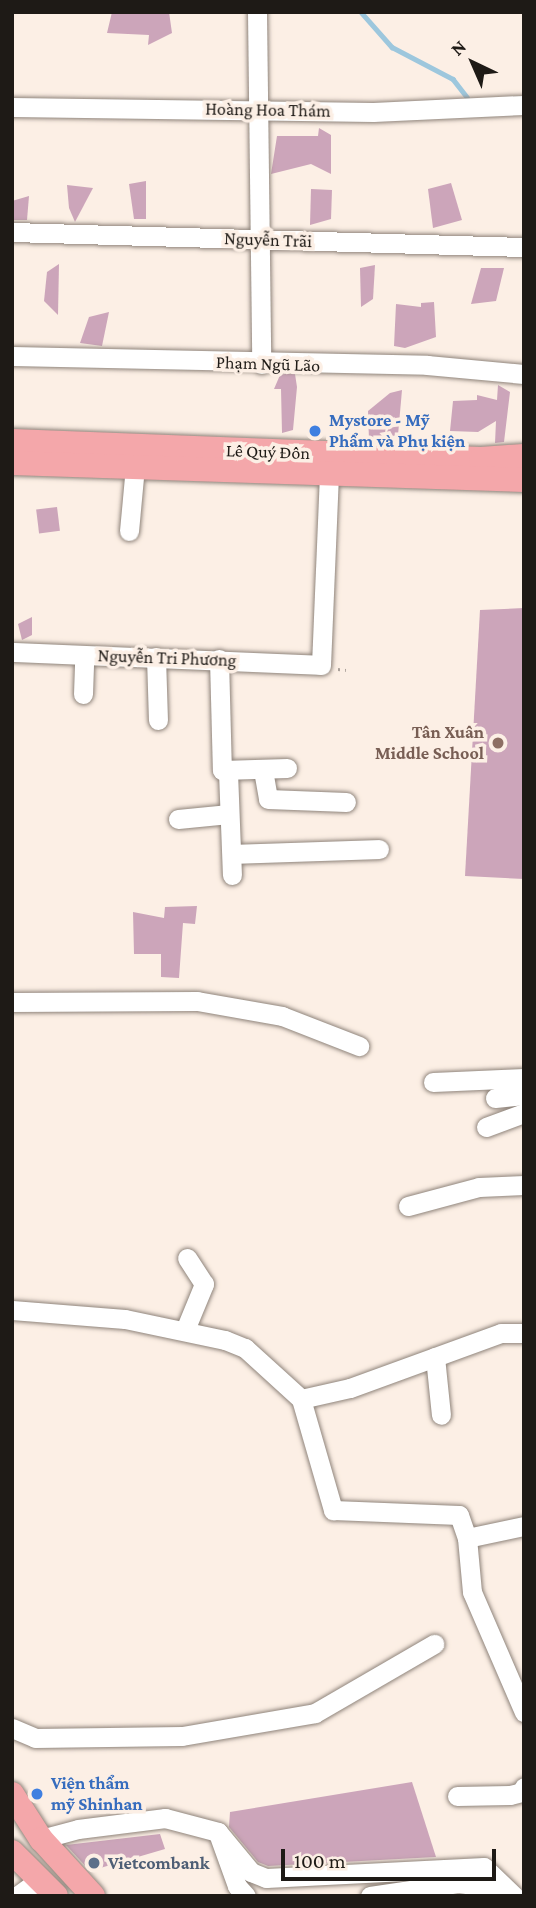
<!DOCTYPE html>
<html>
<head>
<meta charset="utf-8">
<style>
  body { margin:0 }
  #map { position:relative; width:536px; height:1908px; overflow:hidden; background:#fcefe5; font-family:"Crimson Pro",serif }
  div>[style] { position:absolute }
  [style*='--x'] { left:calc(var(--x)*1px); top:calc(var(--y)*1px); width:calc(var(--w)*1px); rotate:calc(var(--a)*1deg) }
  .stream>* { height:4.5px; margin:-2.25px; padding:0 2.25px; transform-origin:2.25px; border-radius:2.25px; background:#9dc7dd }
  .building>* { inset:0; background:#cca5ba; transform-origin:0 0 }
  .path>* { height:2.5px; margin-top:-1.25px; transform-origin:0; background:repeating-linear-gradient(90deg,#aba19a 0 2px,transparent 0 7px) }
  .roads { filter:drop-shadow(0 0 2px #8f847b) drop-shadow(0 0 2px #8f847b) }
  .minor>* { height:19px; margin:-9.5px; padding:0 9.5px; transform-origin:9.5px; border-radius:9.5px; background:#fff }
  .major>* { height:24px; margin:-12px; padding:0 12px; transform-origin:12px; border-radius:12px; background:#f4a7aa }
  .dots>* { width:19px; height:19px; translate:-50% -50%; box-sizing:border-box; border:4px solid #fcefe5; border-radius:50% }
  span { translate:-50% -50%; white-space:nowrap; text-align:center; line-height:1.15; -webkit-text-stroke:7px #fcefe5; paint-order:stroke }
  .street-label { font-size:18px; color:#1e1a16 }
  .shop-label { font-size:18px; color:#366cbe; font-weight:700 }
  .left { translate:0 -50%; text-align:left }
  .education-label { font-size:18px; color:#785e54; font-weight:700 }
  .right { translate:-100% -50%; text-align:right }
  .service-label { font-size:18px; color:#4e5e75; font-weight:700 }
  .frame { position:absolute; inset:0; border:14px solid #1e1a16; pointer-events:none }
  .north { position:absolute; left:438px; top:28px; width:70px; height:70px; -webkit-text-stroke:5px #fcefe5; paint-order:stroke; rotate:316deg; font-size:19px; font-weight:700; line-height:28px; text-align:center; color:#1e1a16 }
  .north::after { content:''; display:block; margin:auto; width:24px; height:32px; background:#1e1a16; clip-path:polygon(50% 0,100% 100%,50% 72%,0 100%) }
  .scale { position:absolute; left:281px; top:1849px; width:215px; height:32px; box-sizing:border-box; border:4px solid #1e1a16; border-top:0; padding-left:9px; font-size:21px; line-height:24px; white-space:nowrap; color:#1e1a16; -webkit-text-stroke:5px #fcefe5; paint-order:stroke }
</style>
</head>
<body>
<div id="map">
  <div class="stream">
    <div style="--x:361;--y:12;--w:47;--a:48.5"></div>
    <div style="--x:392;--y:47;--w:69;--a:27.7"></div>
    <div style="--x:453;--y:79;--w:23;--a:52"></div>
  </div>
  <div class="building">
    <div style="clip-path:polygon(112px 12px,169px 12px,172px 33px,148px 45px,149px 35px,107px 33px)"></div>
    <div style="clip-path:polygon(319px 128px,331px 135px,331px 174px,311px 164px,271px 174px,277px 136px,318px 136px)"></div>
    <div style="clip-path:polygon(146px 181px,146px 219px,134px 219px,129px 184px)"></div>
    <div style="clip-path:polygon(451px 183px,462px 220px,433px 228px,428px 189px)"></div>
    <div style="clip-path:polygon(67px 185px,93px 188px,75px 222px,69px 208px)"></div>
    <div style="clip-path:polygon(311px 189px,332px 190px,331px 219px,310px 225px)"></div>
    <div style="clip-path:polygon(29px 196px,27px 220px,12px 220px,12px 201px)"></div>
    <div style="clip-path:polygon(59px 264px,58px 315px,44px 301px,47px 272px)"></div>
    <div style="clip-path:polygon(375px 265px,373px 299px,361px 307px,360px 268px)"></div>
    <div style="clip-path:polygon(481px 268px,504px 268px,496px 301px,471px 304px)"></div>
    <div style="clip-path:polygon(434px 302px,436px 337px,405px 348px,394px 346px,396px 304px,421px 307px,421px 303px)"></div>
    <div style="clip-path:polygon(109px 312px,102px 346px,80px 343px,89px 317px)"></div>
    <div style="clip-path:polygon(285px 374px,295px 374px,297px 387px,293px 430px,282px 433px,281px 389px,274px 389px,280px 375px)"></div>
    <div style="clip-path:polygon(498px 385px,510px 392px,504px 442px,495px 443px,496px 421px,478px 432px,450px 431px,453px 401px,477px 400px,477px 395px,497px 400px)"></div>
    <div style="clip-path:polygon(402px 390px,398px 435px,369px 440px,368px 411px,390px 393px)"></div>
    <div style="left:57px;top:507px;width:24px;height:21px;rotate:83deg"></div>
    <div style="clip-path:polygon(524px 608px,524px 879px,465px 876px,480px 610px)"></div>
    <div style="clip-path:polygon(32px 617px,32px 635px,22px 640px,18px 624px)"></div>
    <div style="clip-path:polygon(197px 906px,195px 924px,183px 923px,179px 978px,161px 977px,161px 954px,134px 954px,133px 912px,164px 918px,165px 907px)"></div>
    <div style="clip-path:polygon(412px 1782px,436px 1857px,268px 1866px,258px 1862px,229px 1827px,230px 1812px)"></div>
    <div style="clip-path:polygon(160px 1834px,165px 1849px,90px 1871px,66px 1845px)"></div>
  </div>
  <div class="path">
    <div style="--x:338;--y:669;--w:8;--a:7"></div>
  </div>
  <div class="roads">
    <div class="minor">
      <div style="--x:257;--y:12;--w:352;--a:89.3"></div>
      <div style="--x:12;--y:107;--w:361;--a:0.8"></div>
      <div style="--x:373;--y:112;--w:151;--a:-2.7"></div>
      <div style="--x:12;--y:232;--w:512;--a:1.68"></div>
      <div style="--x:12;--y:356;--w:415;--a:1.2"></div>
      <div style="--x:427;--y:365;--w:97;--a:5.3"></div>
      <div style="--x:129;--y:531;--w:65;--a:-84.7"></div>
      <div style="--x:12;--y:652;--w:309;--a:2.4"></div>
      <div style="--x:321;--y:665;--w:191;--a:-87.6"></div>
      <div style="--x:156;--y:657;--w:63;--a:88.2"></div>
      <div style="--x:219;--y:659;--w:111;--a:88.5"></div>
      <div style="--x:222;--y:770;--w:65;--a:-1.8"></div>
      <div style="--x:83;--y:694;--w:38;--a:-88"></div>
      <div style="--x:263;--y:770;--w:29;--a:80"></div>
      <div style="--x:268;--y:799;--w:78;--a:2.2"></div>
      <div style="--x:228;--y:772;--w:103;--a:87.8"></div>
      <div style="--x:178;--y:819;--w:51;--a:-5.6"></div>
      <div style="--x:232;--y:854;--w:147;--a:-1.9"></div>
      <div style="--x:12;--y:1002;--w:185;--a:-0.3"></div>
      <div style="--x:197;--y:1001;--w:86;--a:10"></div>
      <div style="--x:282;--y:1016;--w:83;--a:21.3"></div>
      <div style="--x:433;--y:1082;--w:91;--a:-2.5"></div>
      <div style="--x:495;--y:1098;--w:29;--a:-6"></div>
      <div style="--x:486;--y:1127;--w:40;--a:-20.2"></div>
      <div style="--x:408;--y:1206;--w:73;--a:-15"></div>
      <div style="--x:479;--y:1187;--w:45;--a:-2.5"></div>
      <div style="--x:12;--y:1310;--w:113;--a:4.6"></div>
      <div style="--x:125;--y:1319;--w:102;--a:11.9"></div>
      <div style="--x:225;--y:1340;--w:22;--a:22"></div>
      <div style="--x:245;--y:1348;--w:76;--a:42.3"></div>
      <div style="--x:301;--y:1399;--w:50;--a:-12.7"></div>
      <div style="--x:350;--y:1388;--w:161;--a:-20"></div>
      <div style="--x:501;--y:1333;--w:23;--a:0"></div>
      <div style="--x:185;--y:1330;--w:50;--a:-67.6"></div>
      <div style="--x:204;--y:1284;--w:31;--a:-123"></div>
      <div style="--x:435;--y:1357;--w:58;--a:84.1"></div>
      <div style="--x:301;--y:1399;--w:116;--a:73.9"></div>
      <div style="--x:333;--y:1510;--w:126;--a:2.3"></div>
      <div style="--x:459;--y:1515;--w:24;--a:71"></div>
      <div style="--x:467;--y:1538;--w:54;--a:84.7"></div>
      <div style="--x:472;--y:1592;--w:131;--a:66.6"></div>
      <div style="--x:467;--y:1538;--w:58;--a:-11.9"></div>
      <div style="--x:12;--y:1728;--w:25;--a:23"></div>
      <div style="--x:35;--y:1738;--w:147;--a:-0.8"></div>
      <div style="--x:182;--y:1736;--w:135;--a:-9.8"></div>
      <div style="--x:315;--y:1713;--w:138;--a:-30.1"></div>
      <div style="--x:457;--y:1796;--w:53;--a:-1.1"></div>
      <div style="--x:510;--y:1795;--w:12;--a:-14"></div>
      <div style="--x:522;--y:1792;--w:5;--a:-68"></div>
      <div style="--x:219;--y:1836;--w:53;--a:70.2"></div>
      <div style="--x:237;--y:1886;--w:13;--a:48"></div>
      <div style="--x:41;--y:1839;--w:38;--a:-15"></div>
      <div style="--x:78;--y:1829;--w:88;--a:-7.2"></div>
      <div style="--x:165;--y:1818;--w:55;--a:14.8"></div>
      <div style="--x:218;--y:1832;--w:52;--a:50.5"></div>
      <div style="--x:251;--y:1872;--w:16;--a:22"></div>
      <div style="--x:266;--y:1878;--w:218;--a:-2.9"></div>
      <div style="--x:484;--y:1867;--w:42;--a:44"></div>
      <div style="--x:17;--y:1896;--w:29;--a:-36"></div>
      <div style="--x:370;--y:1896;--w:89;--a:-8.4"></div>
      <div style="--x:458;--y:1883;--w:23;--a:7"></div>
      <div style="--x:481;--y:1886;--w:13;--a:48"></div>
    </div>
    <div class="major">
      <div style="--x:12;--y:441;--w:469;--a:2.2"></div>
      <div style="--x:481;--y:459;--w:43;--a:-4"></div>
      <div style="--x:12;--y:463;--w:512;--a:1.9"></div>
      <div style="--x:12;--y:1794;--w:54;--a:57.2"></div>
      <div style="--x:41;--y:1839;--w:77;--a:47.6"></div>
      <div style="--x:12;--y:1852;--w:62;--a:45"></div>
    </div>
  </div>
  <div class="dots">
    <div style="left:315px;top:431px;background:#3f7fe0"></div>
    <div style="left:498px;top:743px;background:#8d6e63"></div>
    <div style="left:37px;top:1794px;background:#3f7fe0"></div>
    <div style="left:94px;top:1863px;background:#5c6f8a"></div>
  </div>
  <div class="street-label">
    <span style="left:268px;top:110px;rotate:1deg">Hoàng Hoa Thám</span>
    <span style="left:268px;top:240px;rotate:2deg">Nguyễn Trãi</span>
    <span style="left:268px;top:364px;rotate:2deg">Phạm Ngũ Lão</span>
    <span style="left:268px;top:452px;rotate:2deg">Lê Quý Đôn</span>
    <span style="left:167px;top:658px;rotate:2deg">Nguyễn Tri Phương</span>
  </div>
  <div class="shop-label">
    <span class="left" style="left:329px;top:431px">Mystore - Mỹ<br>Phẩm và Phụ kiện</span>
    <span class="left" style="left:51px;top:1794px">Viện thẩm<br>mỹ Shinhan</span>
  </div>
  <div class="education-label">
    <span class="right" style="left:484px;top:743px">Tân Xuân<br>Middle School</span>
  </div>
  <div class="service-label">
    <span class="left" style="left:108px;top:1863px">Vietcombank</span>
  </div>
  <div class="frame"></div>
  <div class="north">N</div>
  <div class="scale">100 m</div>
</div>
</body>
</html>
